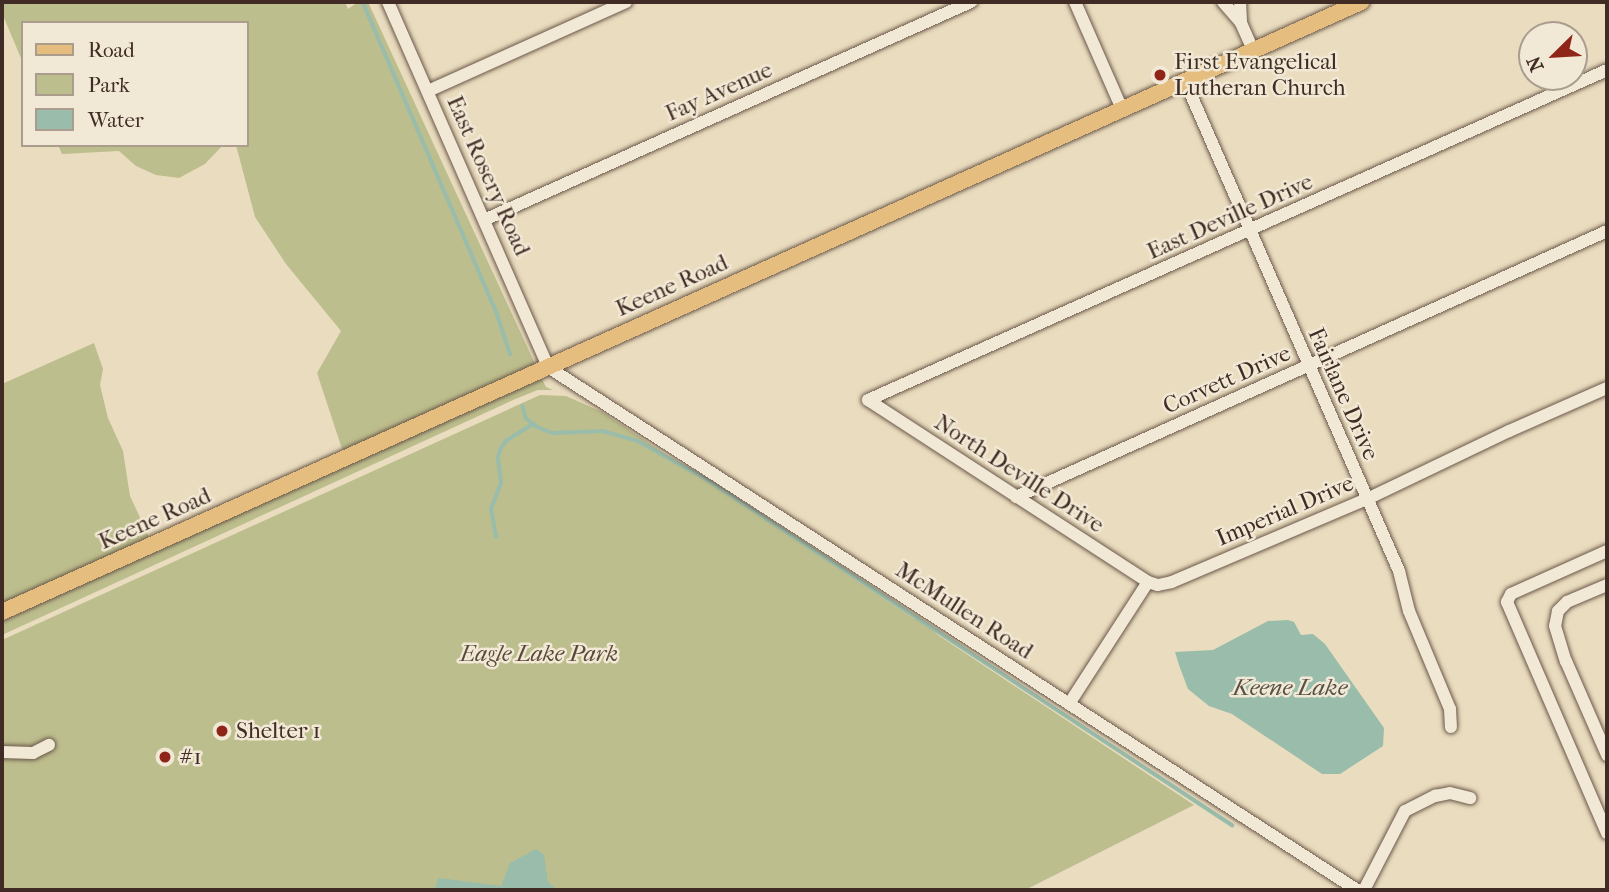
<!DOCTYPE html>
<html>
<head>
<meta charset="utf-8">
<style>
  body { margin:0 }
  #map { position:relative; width:1609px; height:892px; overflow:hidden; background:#eadcbe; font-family:"IM FELL French Canon",serif }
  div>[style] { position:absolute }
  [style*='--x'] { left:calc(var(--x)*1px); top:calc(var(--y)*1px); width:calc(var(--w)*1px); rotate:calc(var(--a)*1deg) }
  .green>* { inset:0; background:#bdbe8d }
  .water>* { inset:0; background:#99bcab }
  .stream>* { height:3.5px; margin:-1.75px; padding:0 1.75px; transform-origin:1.75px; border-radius:1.75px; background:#99bcab }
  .roads { filter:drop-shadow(0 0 2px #6a584a) drop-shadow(0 0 2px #6a584a) }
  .minor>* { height:12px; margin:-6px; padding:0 6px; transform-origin:6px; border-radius:6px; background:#f1e8d5 }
  .major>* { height:16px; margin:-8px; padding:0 8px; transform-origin:8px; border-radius:8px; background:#e5be7f }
  .dots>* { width:19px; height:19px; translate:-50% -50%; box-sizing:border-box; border:4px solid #f1e8d5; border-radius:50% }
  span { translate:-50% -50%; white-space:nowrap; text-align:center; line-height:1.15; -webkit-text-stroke:5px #f1e8d5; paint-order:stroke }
  .poi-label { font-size:23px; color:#402c24 }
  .left { translate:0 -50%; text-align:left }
  .street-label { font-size:23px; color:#402c24 }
  .park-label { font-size:23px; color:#594939; font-style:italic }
  .water-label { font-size:24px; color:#565046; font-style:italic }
  .frame { position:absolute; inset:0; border:4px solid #402c24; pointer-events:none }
  .legend { position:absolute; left:21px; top:21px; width:228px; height:126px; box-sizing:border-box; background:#f1e8d5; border:2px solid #aa9d8e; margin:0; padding:9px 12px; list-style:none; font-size:21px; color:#402c24 }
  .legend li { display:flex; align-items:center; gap:14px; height:35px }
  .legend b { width:35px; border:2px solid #aa9d8e }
  .north { position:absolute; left:1518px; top:21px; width:70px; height:70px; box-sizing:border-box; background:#f1e8d5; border:2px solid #aa9d8e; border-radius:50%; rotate:246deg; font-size:19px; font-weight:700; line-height:28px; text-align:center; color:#402c24 }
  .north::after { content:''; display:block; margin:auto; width:24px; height:32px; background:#8f2418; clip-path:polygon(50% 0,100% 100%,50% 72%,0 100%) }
</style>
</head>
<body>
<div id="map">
  <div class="green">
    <div style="clip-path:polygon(2px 2px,345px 2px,348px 9px,358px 2px,368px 2px,536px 366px,343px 452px,317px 373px,341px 331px,286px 264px,255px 217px,236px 145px,247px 145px,247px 23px,23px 23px,23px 63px,2px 13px)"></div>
    <div style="clip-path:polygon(58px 145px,223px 145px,205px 164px,179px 178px,156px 175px,136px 166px,119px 151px,62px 154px)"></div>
    <div style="clip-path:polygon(94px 343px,103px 369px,100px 385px,108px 418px,123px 451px,130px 496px,150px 539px,2px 606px,2px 384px)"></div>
    <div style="clip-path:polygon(541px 377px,546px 387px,553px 390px,538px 390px,513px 400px,2px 635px,2px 619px)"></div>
    <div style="clip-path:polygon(540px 395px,566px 396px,602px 412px,913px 618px,921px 620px,938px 635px,1194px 805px,1025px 890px,2px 890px,2px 640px)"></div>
  </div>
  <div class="water">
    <div style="clip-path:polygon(1288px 620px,1294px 622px,1301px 635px,1313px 634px,1325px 644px,1384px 728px,1383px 746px,1340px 774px,1322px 774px,1232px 714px,1209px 706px,1188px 689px,1179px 665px,1175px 652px,1213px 650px,1268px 621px)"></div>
    <div style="clip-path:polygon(536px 849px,544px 855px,548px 882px,557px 890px,434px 890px,439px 878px,501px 886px,510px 863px)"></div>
  </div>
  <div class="stream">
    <div style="--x:363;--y:2;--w:342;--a:66.7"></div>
    <div style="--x:498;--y:316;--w:40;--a:72"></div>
    <div style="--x:523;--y:406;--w:12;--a:76"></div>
    <div style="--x:526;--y:418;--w:14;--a:39"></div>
    <div style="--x:537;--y:427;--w:17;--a:21"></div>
    <div style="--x:553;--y:433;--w:50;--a:-2.3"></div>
    <div style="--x:603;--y:431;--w:36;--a:16"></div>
    <div style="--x:638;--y:441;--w:78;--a:29.2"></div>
    <div style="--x:706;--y:479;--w:630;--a:33.34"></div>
    <div style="--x:496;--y:537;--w:28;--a:-100"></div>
    <div style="--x:491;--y:509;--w:28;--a:-69"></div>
    <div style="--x:501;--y:483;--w:25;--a:-97"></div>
    <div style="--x:498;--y:458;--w:8;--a:-76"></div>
    <div style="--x:500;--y:450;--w:11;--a:-56"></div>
    <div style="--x:506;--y:441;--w:32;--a:-32"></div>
  </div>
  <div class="roads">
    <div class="minor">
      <div style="--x:388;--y:2;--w:399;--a:66.3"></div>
      <div style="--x:548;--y:367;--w:963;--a:32.88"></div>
      <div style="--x:1075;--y:2;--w:117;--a:66.3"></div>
      <div style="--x:1223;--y:2;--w:28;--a:49"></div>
      <div style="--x:1240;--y:2;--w:21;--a:87"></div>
      <div style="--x:1241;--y:23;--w:30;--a:66"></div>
      <div style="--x:1185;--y:81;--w:535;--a:66.41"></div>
      <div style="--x:1399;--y:571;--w:41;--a:76"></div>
      <div style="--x:1409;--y:611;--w:106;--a:67.3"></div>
      <div style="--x:1450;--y:709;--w:18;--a:87"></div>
      <div style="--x:428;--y:91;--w:217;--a:-24.2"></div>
      <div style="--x:484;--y:220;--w:534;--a:-24.12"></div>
      <div style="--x:868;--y:400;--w:809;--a:-24.06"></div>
      <div style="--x:868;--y:400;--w:334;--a:33"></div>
      <div style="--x:1016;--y:497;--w:648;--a:-24.23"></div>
      <div style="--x:1607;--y:551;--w:105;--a:155.9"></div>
      <div style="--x:1511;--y:594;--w:9;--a:117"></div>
      <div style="--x:1507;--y:602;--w:252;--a:66.6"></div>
      <div style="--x:1607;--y:585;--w:43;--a:157"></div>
      <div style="--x:1567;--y:602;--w:13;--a:135"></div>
      <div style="--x:1558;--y:611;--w:15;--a:101"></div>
      <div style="--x:1555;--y:626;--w:37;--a:73"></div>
      <div style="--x:1566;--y:661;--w:103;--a:66.4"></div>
      <div style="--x:1069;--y:704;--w:145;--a:-57.1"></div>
      <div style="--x:1148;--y:582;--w:10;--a:17"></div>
      <div style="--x:1158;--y:585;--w:14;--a:-12"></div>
      <div style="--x:1172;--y:582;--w:212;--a:-23.1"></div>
      <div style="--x:1367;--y:499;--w:157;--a:-25.6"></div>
      <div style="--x:1509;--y:431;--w:107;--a:-23.7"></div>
      <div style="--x:2;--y:752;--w:31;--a:2"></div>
      <div style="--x:33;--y:753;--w:18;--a:-27"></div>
      <div style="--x:1364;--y:890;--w:89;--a:-62.6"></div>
      <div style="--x:1405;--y:811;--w:34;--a:-27"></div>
      <div style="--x:1435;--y:796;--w:15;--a:-11"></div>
      <div style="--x:1450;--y:793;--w:21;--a:14"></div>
    </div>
    <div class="major">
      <div style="--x:2;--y:612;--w:1490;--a:-24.17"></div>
    </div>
  </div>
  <div class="dots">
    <div style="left:1160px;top:75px;background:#8f2418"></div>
    <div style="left:222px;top:731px;background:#8f2418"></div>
    <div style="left:165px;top:757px;background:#8f2418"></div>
  </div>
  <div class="poi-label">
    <span class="left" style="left:1174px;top:75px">First Evangelical<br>Lutheran Church</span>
    <span class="left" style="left:236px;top:731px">Shelter 1</span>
    <span class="left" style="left:179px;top:757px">#1</span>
  </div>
  <div class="street-label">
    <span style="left:719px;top:92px;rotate:-24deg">Fay Avenue</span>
    <span style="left:488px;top:176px;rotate:66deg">East Rosery Road</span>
    <span style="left:1230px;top:217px;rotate:-24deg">East Deville Drive</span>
    <span style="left:672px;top:286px;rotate:-24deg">Keene Road</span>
    <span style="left:1227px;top:380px;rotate:-24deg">Corvett Drive</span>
    <span style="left:1343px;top:394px;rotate:66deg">Fairlane Drive</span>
    <span style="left:1019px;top:474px;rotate:33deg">North Deville Drive</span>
    <span style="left:1285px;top:511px;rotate:-23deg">Imperial Drive</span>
    <span style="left:155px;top:519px;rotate:-24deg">Keene Road</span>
    <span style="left:964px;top:611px;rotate:33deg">McMullen Road</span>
  </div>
  <div class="park-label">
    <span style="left:539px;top:654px">Eagle Lake Park</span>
  </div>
  <div class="water-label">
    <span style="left:1290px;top:688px">Keene Lake</span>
  </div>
  <div class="frame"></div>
  <ul class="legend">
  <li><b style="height:9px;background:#e5be7f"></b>Road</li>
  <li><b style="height:19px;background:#bdbe8d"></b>Park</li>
  <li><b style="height:19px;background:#99bcab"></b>Water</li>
  </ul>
  <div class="north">N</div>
</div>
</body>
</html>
